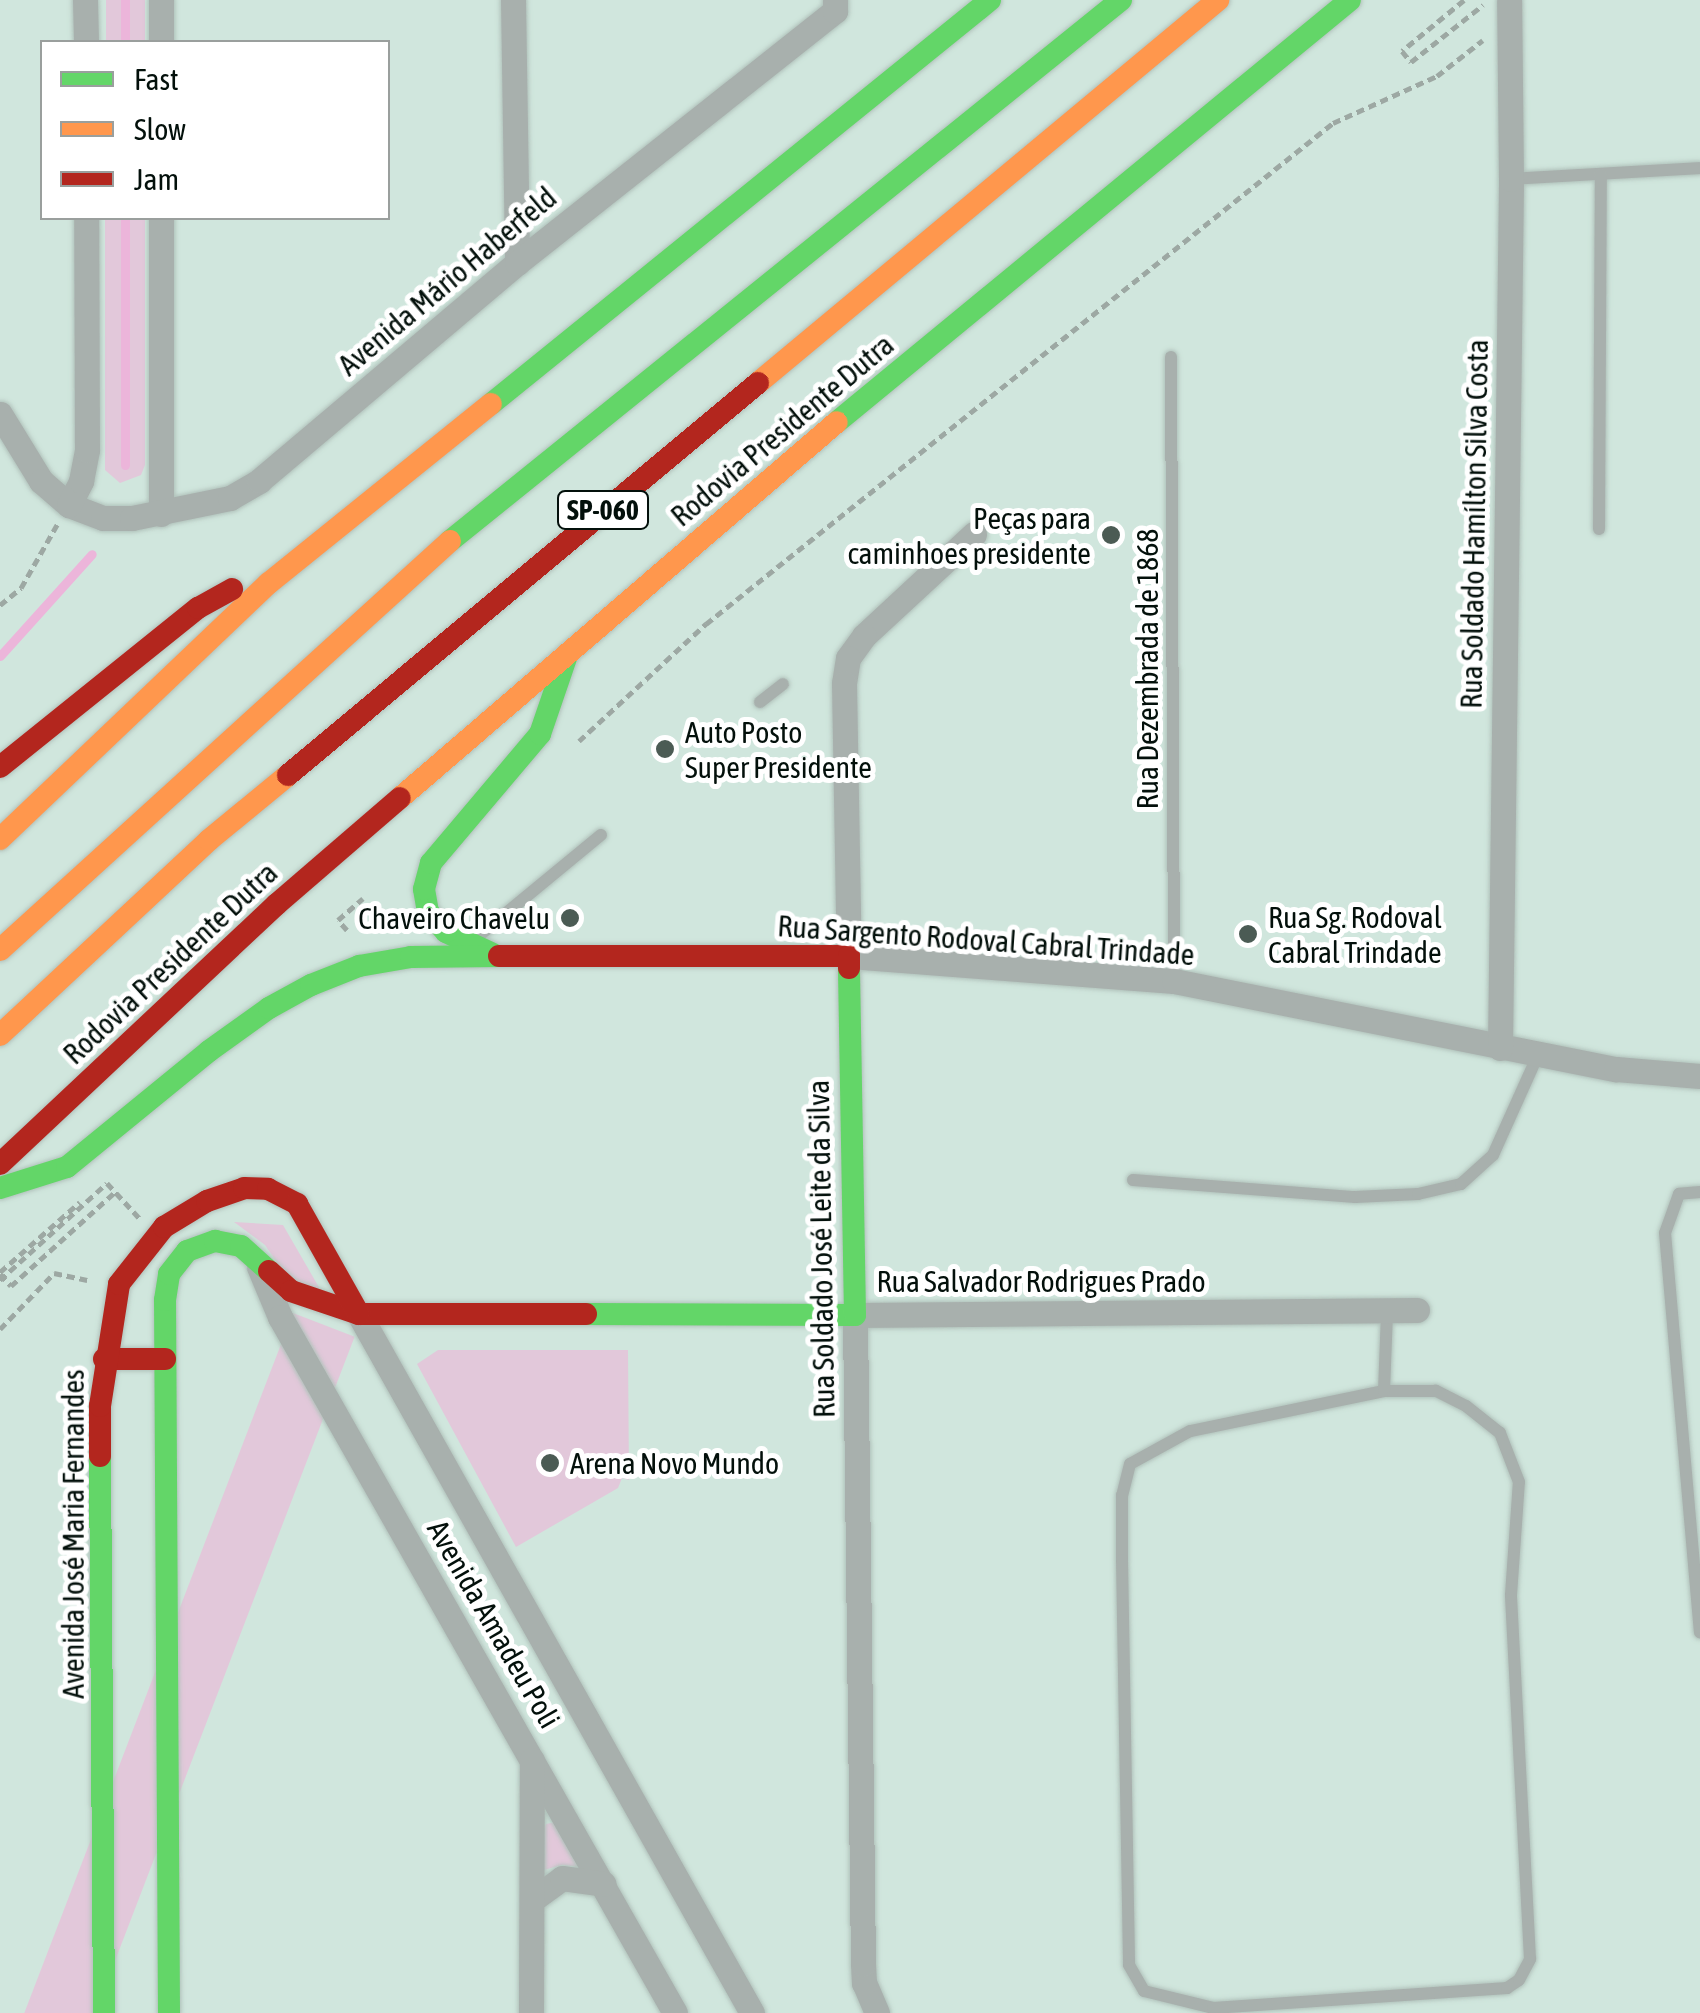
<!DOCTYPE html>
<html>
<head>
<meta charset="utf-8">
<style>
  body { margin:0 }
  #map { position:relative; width:1700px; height:2013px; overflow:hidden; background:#d0e6dd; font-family:"Asap Condensed",sans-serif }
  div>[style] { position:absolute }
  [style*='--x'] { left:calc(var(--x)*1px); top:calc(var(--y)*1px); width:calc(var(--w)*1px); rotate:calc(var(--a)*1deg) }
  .green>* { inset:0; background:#e2c8da; transform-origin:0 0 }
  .stream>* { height:9px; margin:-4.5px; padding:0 4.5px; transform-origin:4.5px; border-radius:4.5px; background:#ecb5da }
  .path>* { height:5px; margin-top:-2.5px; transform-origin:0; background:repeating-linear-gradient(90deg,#9da8a3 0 8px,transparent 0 13px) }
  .roads { filter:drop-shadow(0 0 2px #b1c2bb) drop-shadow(0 0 2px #b1c2bb) }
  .lane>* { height:12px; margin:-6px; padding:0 6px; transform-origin:6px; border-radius:6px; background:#a8b0ad }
  .street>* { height:25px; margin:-12.5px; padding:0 12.5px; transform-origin:12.5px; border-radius:12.5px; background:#a8b0ad }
  .fast>* { height:22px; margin:-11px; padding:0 11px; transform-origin:11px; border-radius:11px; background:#63d668 }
  .slow>* { height:22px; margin:-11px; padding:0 11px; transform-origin:11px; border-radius:11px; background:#ff974d }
  .jam>* { height:22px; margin:-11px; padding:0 11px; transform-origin:11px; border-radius:11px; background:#b3261e }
  .path-bridge>* { height:5px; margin-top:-2.5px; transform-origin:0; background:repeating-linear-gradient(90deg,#9da8a3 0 8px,transparent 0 13px) }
  .dots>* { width:28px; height:28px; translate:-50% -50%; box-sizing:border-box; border:5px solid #fff; border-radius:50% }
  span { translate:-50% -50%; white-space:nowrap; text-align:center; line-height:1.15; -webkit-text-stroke:10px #fff; paint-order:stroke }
  .shield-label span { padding:2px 8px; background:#fff; border:2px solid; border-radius:8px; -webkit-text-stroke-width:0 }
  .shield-label { font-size:28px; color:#03100b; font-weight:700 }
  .street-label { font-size:30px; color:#03100b }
  .poi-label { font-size:30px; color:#03100b }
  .right { translate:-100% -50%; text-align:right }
  .left { translate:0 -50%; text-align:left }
  .legend { position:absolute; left:40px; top:40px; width:350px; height:180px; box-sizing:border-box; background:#fff; border:2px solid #9a9f9d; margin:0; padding:12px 18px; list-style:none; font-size:30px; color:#03100b }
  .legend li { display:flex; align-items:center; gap:20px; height:50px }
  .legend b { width:50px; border:2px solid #9a9f9d }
</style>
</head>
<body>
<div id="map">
  <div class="green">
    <div style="left:106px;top:0;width:39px;height:42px"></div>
    <div style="clip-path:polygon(105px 218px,145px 218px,145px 465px,141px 475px,120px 483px,105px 470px)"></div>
    <div style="clip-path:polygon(234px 1222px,283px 1225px,324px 1296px,293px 1286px,265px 1245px)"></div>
    <div style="left:293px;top:1313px;width:66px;height:804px;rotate:21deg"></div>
    <div style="clip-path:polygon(438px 1350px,628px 1350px,629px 1480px,622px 1478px,618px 1488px,516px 1547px,417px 1364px)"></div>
    <div style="clip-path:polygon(556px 1822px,582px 1867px,562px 1865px,544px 1870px,543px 1833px,546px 1824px)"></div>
  </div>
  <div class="stream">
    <div style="--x:125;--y:0;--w:42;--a:90"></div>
    <div style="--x:125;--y:218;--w:247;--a:90"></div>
    <div style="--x:0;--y:656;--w:137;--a:-48"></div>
  </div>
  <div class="path">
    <div style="--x:1464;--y:0;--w:80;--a:140.6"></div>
    <div style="--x:1402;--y:51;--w:14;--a:51"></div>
    <div style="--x:1411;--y:62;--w:92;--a:-38.4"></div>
    <div style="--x:0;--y:605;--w:27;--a:-39"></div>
    <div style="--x:21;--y:588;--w:73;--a:-60.3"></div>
    <div style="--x:579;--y:741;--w:173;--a:-42.7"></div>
    <div style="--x:706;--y:624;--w:803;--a:-38.63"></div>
    <div style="--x:1333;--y:123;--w:114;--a:-24.3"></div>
    <div style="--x:1437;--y:76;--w:58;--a:-38"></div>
    <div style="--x:347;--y:930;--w:13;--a:-132"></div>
    <div style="--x:338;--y:920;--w:33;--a:-41"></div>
    <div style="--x:0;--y:1272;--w:106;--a:-41.2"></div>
    <div style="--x:0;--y:1274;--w:16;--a:47"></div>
    <div style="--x:11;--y:1286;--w:140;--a:-42.1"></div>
    <div style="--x:0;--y:1329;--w:78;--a:-46"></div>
    <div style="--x:54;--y:1273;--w:34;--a:12"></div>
  </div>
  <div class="roads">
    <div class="lane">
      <div style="--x:1511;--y:179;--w:189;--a:-3.3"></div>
      <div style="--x:1171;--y:357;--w:624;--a:89.72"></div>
      <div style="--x:1599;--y:529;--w:354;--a:-89.7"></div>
      <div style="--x:760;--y:702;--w:29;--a:-38"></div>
      <div style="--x:476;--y:938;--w:162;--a:-39.5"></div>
      <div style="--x:1133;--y:1180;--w:223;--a:4.4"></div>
      <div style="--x:1355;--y:1197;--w:63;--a:-2.7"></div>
      <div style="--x:1418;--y:1194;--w:44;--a:-13.1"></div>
      <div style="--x:1461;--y:1184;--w:43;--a:-42.2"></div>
      <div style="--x:1493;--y:1155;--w:110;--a:-65.8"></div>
      <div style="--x:1700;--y:1192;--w:21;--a:175"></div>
      <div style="--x:1679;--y:1194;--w:41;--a:109.7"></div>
      <div style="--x:1665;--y:1233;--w:401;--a:85"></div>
      <div style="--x:1384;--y:1391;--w:198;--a:168.3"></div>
      <div style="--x:1190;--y:1431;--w:68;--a:151.2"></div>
      <div style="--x:1130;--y:1464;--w:32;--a:104"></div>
      <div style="--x:1122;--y:1495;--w:65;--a:90"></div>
      <div style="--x:1122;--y:1560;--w:405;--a:89"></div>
      <div style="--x:1129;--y:1965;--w:30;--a:60"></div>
      <div style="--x:1144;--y:1991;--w:71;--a:13.8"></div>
      <div style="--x:1213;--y:2008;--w:295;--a:-3.9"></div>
      <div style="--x:1507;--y:1988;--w:14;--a:-34"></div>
      <div style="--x:1519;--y:1980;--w:24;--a:-62"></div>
      <div style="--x:1530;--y:1959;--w:364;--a:-93"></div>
      <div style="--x:1511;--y:1595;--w:113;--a:-86"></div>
      <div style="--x:1519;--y:1482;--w:53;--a:-111.2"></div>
      <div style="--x:1500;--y:1433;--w:43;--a:-141.5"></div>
      <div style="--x:1466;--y:1406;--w:34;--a:-153"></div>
      <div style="--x:1436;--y:1391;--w:52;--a:180"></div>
      <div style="--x:1384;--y:1391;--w:79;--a:-87.8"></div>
    </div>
    <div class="street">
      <div style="--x:85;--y:0;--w:42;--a:88.6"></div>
      <div style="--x:161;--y:0;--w:42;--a:90"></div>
      <div style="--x:513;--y:0;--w:263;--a:89.1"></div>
      <div style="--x:161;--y:218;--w:296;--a:90"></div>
      <div style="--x:0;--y:414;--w:79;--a:58.5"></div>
      <div style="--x:41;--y:481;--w:37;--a:41"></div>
      <div style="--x:69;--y:505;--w:36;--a:21"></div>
      <div style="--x:103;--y:518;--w:29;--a:0"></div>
      <div style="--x:132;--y:518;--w:100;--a:-11.5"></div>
      <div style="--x:230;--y:498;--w:34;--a:-30"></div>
      <div style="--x:259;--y:481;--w:338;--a:-40.2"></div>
      <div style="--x:517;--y:263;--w:406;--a:-38.4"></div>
      <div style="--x:835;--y:11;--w:11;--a:-90"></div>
      <div style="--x:69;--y:505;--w:27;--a:-63"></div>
      <div style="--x:81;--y:481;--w:32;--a:-79"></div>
      <div style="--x:87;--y:450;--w:232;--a:-90.2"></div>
      <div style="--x:974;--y:534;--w:150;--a:137.2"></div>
      <div style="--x:864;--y:636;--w:27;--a:126"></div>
      <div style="--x:848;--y:658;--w:25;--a:99"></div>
      <div style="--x:844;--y:683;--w:273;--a:89"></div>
      <div style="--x:849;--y:956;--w:326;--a:4.4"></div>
      <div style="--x:1174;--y:981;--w:451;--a:11.3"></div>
      <div style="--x:1616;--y:1069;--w:84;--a:4.8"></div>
      <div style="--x:1500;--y:1048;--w:869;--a:-89.27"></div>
      <div style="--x:1511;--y:179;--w:178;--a:-90.6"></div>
      <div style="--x:259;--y:1267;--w:54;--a:67.2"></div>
      <div style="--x:280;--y:1317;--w:800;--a:60.42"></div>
      <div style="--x:359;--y:1314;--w:802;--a:60.65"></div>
      <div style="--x:532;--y:1900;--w:37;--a:-36"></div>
      <div style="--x:562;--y:1878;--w:42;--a:8.1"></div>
      <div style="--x:531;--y:2013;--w:253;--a:-89.8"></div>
      <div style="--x:877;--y:2013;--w:33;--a:-113"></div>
      <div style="--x:864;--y:1983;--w:19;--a:-93"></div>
      <div style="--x:863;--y:1964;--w:649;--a:-90.71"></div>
      <div style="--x:855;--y:1315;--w:562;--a:-0.51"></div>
    </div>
    <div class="fast">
      <div style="--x:491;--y:404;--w:642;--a:-38.99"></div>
      <div style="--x:837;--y:422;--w:664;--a:-39.44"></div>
      <div style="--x:450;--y:541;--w:862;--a:-38.88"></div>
      <div style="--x:493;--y:954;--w:52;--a:-154.9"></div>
      <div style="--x:446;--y:932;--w:27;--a:-132"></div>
      <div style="--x:428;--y:912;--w:23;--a:-100"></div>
      <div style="--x:424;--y:889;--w:27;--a:-75"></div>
      <div style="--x:431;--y:863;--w:169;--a:-49.8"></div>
      <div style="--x:540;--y:734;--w:83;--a:-71.1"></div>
      <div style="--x:0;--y:1188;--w:70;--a:-17.4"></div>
      <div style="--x:67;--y:1167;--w:183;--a:-39.2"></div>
      <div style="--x:209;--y:1051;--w:74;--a:-35.6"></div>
      <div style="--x:269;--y:1008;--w:48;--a:-28.7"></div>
      <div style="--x:311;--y:985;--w:52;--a:-21.6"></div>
      <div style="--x:359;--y:966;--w:53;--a:-9.8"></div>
      <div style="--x:411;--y:957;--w:88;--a:-0.7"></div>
      <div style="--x:586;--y:1314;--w:269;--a:0.2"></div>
      <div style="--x:855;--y:1315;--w:347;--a:-91"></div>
      <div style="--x:100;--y:1456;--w:557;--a:89.59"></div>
      <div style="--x:169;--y:2013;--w:713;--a:-90.32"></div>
      <div style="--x:165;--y:1300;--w:26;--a:-81"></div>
      <div style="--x:169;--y:1274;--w:29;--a:-52"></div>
      <div style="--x:187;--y:1251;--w:30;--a:-20"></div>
      <div style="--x:215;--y:1241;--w:26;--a:11"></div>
      <div style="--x:241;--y:1246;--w:38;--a:42"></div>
    </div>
    <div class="slow">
      <div style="--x:758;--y:383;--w:599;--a:-39.78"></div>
      <div style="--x:400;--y:798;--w:576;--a:-40.71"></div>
      <div style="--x:0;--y:839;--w:371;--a:-43.6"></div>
      <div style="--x:269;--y:583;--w:285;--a:-38.9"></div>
      <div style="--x:0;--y:950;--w:608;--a:-42.27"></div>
      <div style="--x:0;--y:1035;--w:286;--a:-43"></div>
      <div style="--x:209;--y:840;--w:102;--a:-39.4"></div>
    </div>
    <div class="jam">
      <div style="--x:0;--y:767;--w:254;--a:-38.8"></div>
      <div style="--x:198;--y:608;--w:39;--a:-29"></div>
      <div style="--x:288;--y:775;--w:612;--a:-39.83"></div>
      <div style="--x:499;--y:956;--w:350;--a:0"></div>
      <div style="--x:849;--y:956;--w:12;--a:90"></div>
      <div style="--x:0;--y:1164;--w:380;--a:-43.2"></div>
      <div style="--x:277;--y:904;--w:162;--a:-40.8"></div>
      <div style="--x:269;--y:1271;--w:30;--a:42"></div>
      <div style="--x:291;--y:1291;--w:72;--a:18.7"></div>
      <div style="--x:359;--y:1314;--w:227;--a:0"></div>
      <div style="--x:104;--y:1359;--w:61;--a:0"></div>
      <div style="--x:100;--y:1456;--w:50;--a:-90"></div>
      <div style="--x:100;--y:1406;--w:123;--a:-81.1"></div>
      <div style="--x:119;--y:1284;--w:73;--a:-51.7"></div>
      <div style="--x:164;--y:1227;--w:50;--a:-31.2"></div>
      <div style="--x:207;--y:1201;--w:39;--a:-19"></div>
      <div style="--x:244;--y:1188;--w:24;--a:2"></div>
      <div style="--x:268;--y:1189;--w:33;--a:27"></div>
      <div style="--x:297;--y:1204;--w:126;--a:60.6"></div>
    </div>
  </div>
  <div class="path-bridge">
    <div style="--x:0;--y:1280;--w:144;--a:-42.2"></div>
    <div style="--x:107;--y:1183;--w:50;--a:47.4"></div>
  </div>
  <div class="dots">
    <div style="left:1111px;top:535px;background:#4b5b54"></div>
    <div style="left:665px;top:749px;background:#4b5b54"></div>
    <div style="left:570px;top:918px;background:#4b5b54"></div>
    <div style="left:1248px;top:934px;background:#4b5b54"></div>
    <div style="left:550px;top:1463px;background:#4b5b54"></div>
  </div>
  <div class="shield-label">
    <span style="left:603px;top:510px">SP-060</span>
  </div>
  <div class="street-label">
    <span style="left:447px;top:281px;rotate:-40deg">Avenida Mário Haberfeld</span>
    <span style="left:782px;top:430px;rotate:-40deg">Rodovia Presidente Dutra</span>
    <span style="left:1474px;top:524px;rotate:-89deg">Rua Soldado Hamílton Silva Costa</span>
    <span style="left:1147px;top:669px;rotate:-90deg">Rua Dezembrada de 1868</span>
    <span style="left:986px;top:940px;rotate:4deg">Rua Sargento Rodoval Cabral Trindade</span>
    <span style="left:170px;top:963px;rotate:-43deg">Rodovia Presidente Dutra</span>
    <span style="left:821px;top:1249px;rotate:-91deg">Rua Soldado José Leite da Silva</span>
    <span style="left:1041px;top:1281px">Rua Salvador Rodrigues Prado</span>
    <span style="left:73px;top:1534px;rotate:-90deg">Avenida José Maria Fernandes</span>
    <span style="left:494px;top:1624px;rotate:60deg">Avenida Amadeu Poli</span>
  </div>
  <div class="poi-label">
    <span class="right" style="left:1091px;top:535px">Peças para<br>caminhoes presidente</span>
    <span class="left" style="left:685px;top:749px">Auto Posto<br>Super Presidente</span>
    <span class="left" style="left:1268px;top:934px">Rua Sg. Rodoval<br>Cabral Trindade</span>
    <span class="right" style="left:550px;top:918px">Chaveiro Chavelu</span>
    <span class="left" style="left:570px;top:1463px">Arena Novo Mundo</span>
  </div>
  <ul class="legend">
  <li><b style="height:12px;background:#63d668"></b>Fast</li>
  <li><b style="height:12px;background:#ff974d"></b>Slow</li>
  <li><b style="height:12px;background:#b3261e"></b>Jam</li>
  </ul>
</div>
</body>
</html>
